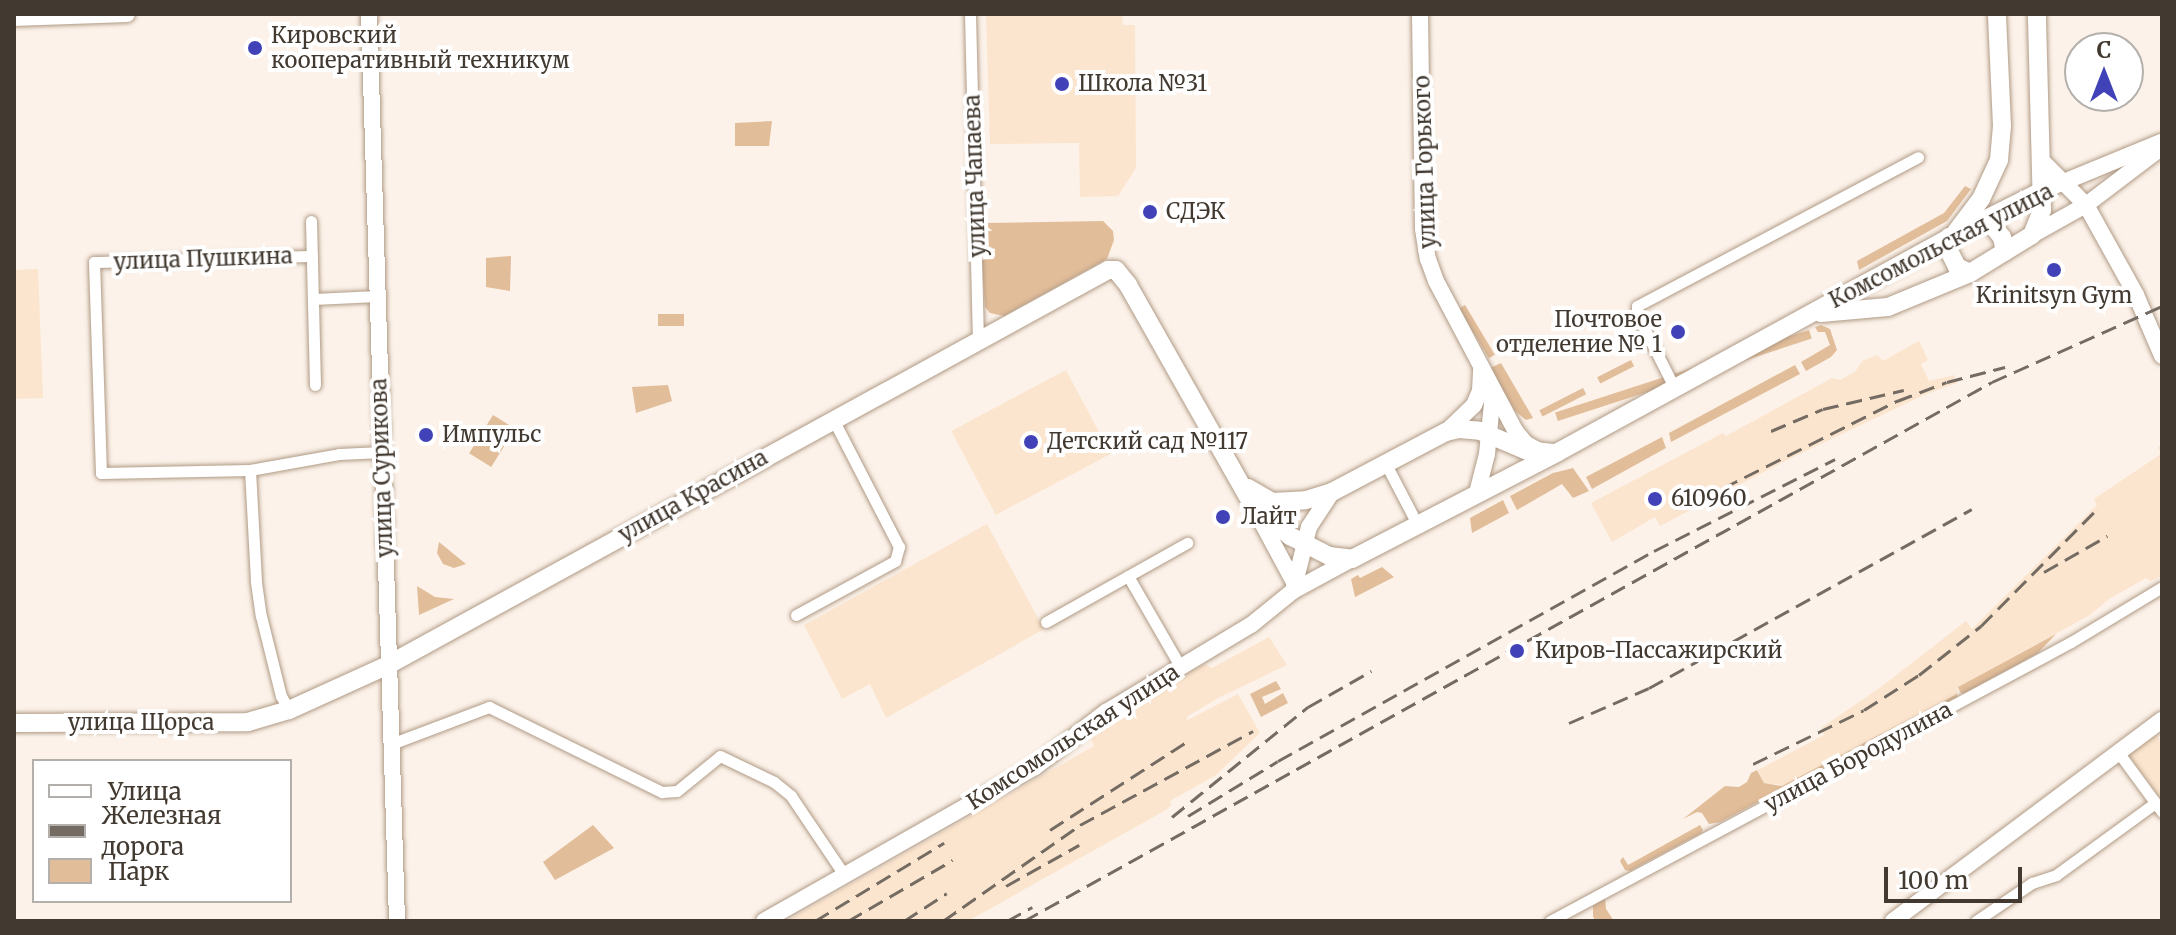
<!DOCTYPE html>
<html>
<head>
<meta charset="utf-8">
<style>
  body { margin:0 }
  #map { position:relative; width:2176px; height:935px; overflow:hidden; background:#fcf2e9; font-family:Merriweather,serif }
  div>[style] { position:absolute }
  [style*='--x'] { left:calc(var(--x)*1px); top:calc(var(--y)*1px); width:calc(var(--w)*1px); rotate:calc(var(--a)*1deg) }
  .built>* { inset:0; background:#fce5ce; transform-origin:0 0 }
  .green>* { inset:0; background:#e2bd99; transform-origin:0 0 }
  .roads { filter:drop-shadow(0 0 2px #b09a85) drop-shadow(0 0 2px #b09a85) }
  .street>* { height:11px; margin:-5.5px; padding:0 5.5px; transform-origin:5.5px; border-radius:5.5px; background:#fff }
  .secondary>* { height:16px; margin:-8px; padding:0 8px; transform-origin:8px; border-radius:8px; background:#fff }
  .primary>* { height:18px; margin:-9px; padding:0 9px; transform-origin:9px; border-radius:9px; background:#fff }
  .rail>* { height:3px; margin-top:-1.5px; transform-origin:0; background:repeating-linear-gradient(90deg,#746b62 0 16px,transparent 0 24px) }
  .dots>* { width:22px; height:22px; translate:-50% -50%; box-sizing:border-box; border:4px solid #fff; border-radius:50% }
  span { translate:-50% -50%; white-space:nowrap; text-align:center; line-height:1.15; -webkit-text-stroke:8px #fff; paint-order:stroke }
  .poi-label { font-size:22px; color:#423930 }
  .left { translate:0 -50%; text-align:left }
  .right { translate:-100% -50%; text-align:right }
  .street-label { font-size:22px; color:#423930 }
  .frame { position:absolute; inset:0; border:16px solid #423930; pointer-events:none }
  .legend { position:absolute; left:32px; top:759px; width:260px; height:144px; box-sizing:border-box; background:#fff; border:2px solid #b3b0ac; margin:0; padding:10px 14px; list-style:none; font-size:24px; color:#423930 }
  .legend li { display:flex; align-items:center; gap:16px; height:40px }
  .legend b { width:40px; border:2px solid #b3b0ac }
  .north { position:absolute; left:2064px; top:32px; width:80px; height:80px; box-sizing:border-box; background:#fff; border:2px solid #b3b0ac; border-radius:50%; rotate:0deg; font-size:22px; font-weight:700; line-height:32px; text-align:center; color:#423930 }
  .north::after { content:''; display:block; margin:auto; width:28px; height:36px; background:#4142b7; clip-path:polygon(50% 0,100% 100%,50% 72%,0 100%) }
  .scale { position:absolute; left:1884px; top:867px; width:138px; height:36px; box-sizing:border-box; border:4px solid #423930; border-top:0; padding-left:10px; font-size:24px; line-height:28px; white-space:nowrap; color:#423930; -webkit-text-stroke:6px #fff; paint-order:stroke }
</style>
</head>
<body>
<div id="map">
  <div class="built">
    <div style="clip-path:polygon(986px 14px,1122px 14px,1123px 25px,1135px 25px,1136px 168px,1118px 196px,1080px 197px,1079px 143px,990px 144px)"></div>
    <div style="clip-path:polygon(38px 269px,43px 398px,14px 399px,14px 270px)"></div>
    <div style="clip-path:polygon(1919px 341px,1928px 360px,1921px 364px,1929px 381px,1954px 375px,1957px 383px,1924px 395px,1787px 460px,1660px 526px,1655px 517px,1612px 542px,1591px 503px,1723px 433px,1726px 436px,1832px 378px,1840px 380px,1856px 371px,1862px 361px,1877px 355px,1883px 361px)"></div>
    <div style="left:1066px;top:370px;width:95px;height:130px;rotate:62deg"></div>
    <div style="clip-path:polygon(2162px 445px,2162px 576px,2151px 581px,2146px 578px,2109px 599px,2090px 615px,1958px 687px,1957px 694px,1784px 785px,1764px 783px,1758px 770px,1824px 735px,1821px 728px,1881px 687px,1966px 621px,1972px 629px,2097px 505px,2094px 499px,2161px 454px,2158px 447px)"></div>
    <div style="clip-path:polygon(987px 524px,1044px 629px,886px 718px,870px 684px,842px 699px,804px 625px)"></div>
    <div style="clip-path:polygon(1269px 637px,1287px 665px,1220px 697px,1188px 716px,1186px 721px,1238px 694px,1260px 733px,1216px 775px,1170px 801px,1171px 805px,1166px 810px,968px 921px,786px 921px,1094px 746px,1089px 733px,1204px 664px,1212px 668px)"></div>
    <div style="clip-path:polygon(2153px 731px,2162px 743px,2162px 800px,2126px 752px)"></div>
  </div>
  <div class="green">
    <div style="clip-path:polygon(772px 121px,769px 146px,735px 146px,735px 123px)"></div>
    <div style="clip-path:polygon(1965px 186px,1971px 189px,1947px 221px,1859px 270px,1857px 261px,1944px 213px)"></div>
    <div style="clip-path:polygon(1103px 221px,1113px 231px,1114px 240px,1107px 259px,1004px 316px,990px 313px,985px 307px,980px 233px,987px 223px)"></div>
    <div style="clip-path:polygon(511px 256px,510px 291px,486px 287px,486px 258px)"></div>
    <div style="left:1465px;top:305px;width:58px;height:7px;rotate:59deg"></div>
    <div style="left:658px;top:314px;width:26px;height:12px"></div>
    <div style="clip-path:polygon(1821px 325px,1830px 329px,1837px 350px,1831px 357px,1806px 371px,1801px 362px,1830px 345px,1825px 332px,1818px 332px,1815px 327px)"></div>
    <div style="left:1809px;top:330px;width:9px;height:267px;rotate:72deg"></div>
    <div style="left:1631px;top:360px;width:7px;height:38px;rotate:63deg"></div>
    <div style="clip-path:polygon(1501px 363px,1533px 418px,1526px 420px,1515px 411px,1490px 368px)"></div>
    <div style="clip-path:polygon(1795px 365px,1800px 374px,1671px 442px,1669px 433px)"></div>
    <div style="clip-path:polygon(668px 385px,672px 401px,636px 413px,632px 387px)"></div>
    <div style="left:1583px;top:388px;width:7px;height:49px;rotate:63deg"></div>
    <div style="left:493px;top:415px;width:26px;height:45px;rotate:32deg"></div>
    <div style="clip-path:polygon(1662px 437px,1666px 448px,1592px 489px,1586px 477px)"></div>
    <div style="clip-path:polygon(1573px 468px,1589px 491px,1573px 498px,1562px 484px,1517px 510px,1510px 496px,1553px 473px)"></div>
    <div style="clip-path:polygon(1503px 500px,1509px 513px,1472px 533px,1470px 518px)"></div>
    <div style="clip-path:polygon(439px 542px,466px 564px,454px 568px,443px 564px,437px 553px)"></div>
    <div style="clip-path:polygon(1382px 567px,1394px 577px,1355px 597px,1351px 579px,1358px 575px,1360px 578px)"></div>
    <div style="clip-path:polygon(417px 586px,435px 597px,454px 599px,419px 615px)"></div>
    <div style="clip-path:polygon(2056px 634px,2038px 653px,1963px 694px,1960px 692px,1958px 687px)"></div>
    <div style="clip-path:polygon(1276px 681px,1281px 689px,1262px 697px,1265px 704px,1283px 693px,1288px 703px,1261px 717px,1250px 694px)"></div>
    <div style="clip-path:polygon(1957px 694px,1957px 697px,1720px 822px,1709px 824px,1702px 813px,1697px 812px,1683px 819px,1725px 786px,1739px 787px,1747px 782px,1751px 773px,1757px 770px,1764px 783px,1782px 786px)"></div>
    <div style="clip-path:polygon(593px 825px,614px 848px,555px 880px,543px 862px)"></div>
    <div style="clip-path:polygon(1700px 825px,1703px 830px,1701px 833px,1630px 871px,1625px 870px,1620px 861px,1623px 857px,1628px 865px)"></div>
    <div style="clip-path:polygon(1605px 898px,1606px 909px,1614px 921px,1595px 921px,1593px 916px,1593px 906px)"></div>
  </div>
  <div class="roads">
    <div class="street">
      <div style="--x:970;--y:14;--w:324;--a:88.6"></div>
      <div style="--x:311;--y:221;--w:164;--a:88.6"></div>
      <div style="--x:312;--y:256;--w:218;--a:178.4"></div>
      <div style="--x:94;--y:262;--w:211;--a:88.1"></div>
      <div style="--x:101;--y:473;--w:149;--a:-1.2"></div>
      <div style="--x:250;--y:470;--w:90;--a:-10.2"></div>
      <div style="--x:339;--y:454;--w:43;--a:-2.7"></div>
      <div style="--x:313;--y:299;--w:64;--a:-2.7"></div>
      <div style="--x:1674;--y:387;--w:82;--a:-116.9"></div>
      <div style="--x:1637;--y:314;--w:8;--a:-90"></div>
      <div style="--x:1637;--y:306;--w:318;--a:-27.9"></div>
      <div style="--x:250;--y:470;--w:112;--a:86.9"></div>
      <div style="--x:256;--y:582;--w:34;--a:82"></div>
      <div style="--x:261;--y:616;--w:82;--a:76"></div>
      <div style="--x:281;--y:696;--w:16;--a:60"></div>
      <div style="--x:1390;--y:472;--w:50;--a:62.4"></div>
      <div style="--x:1128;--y:576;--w:104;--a:60"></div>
      <div style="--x:796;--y:615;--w:113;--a:-28.6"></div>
      <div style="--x:895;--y:561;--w:15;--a:-74"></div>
      <div style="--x:899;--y:547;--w:144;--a:-117.3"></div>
      <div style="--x:1046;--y:622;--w:162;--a:-29.3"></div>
      <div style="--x:391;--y:744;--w:105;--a:-20.7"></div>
      <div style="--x:489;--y:707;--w:193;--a:26.2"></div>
      <div style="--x:662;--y:792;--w:15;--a:-4"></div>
      <div style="--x:677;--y:791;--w:55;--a:-39.1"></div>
      <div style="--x:720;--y:756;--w:60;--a:25.7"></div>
      <div style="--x:774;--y:782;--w:22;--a:39"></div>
      <div style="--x:791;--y:796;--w:97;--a:56"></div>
      <div style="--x:2118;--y:752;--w:74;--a:53.7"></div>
      <div style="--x:1550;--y:921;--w:591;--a:-28.17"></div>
      <div style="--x:2071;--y:642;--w:106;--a:-31.1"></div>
      <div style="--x:1976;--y:921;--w:68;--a:-34.2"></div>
      <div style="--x:2032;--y:883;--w:25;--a:-18"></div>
      <div style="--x:2056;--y:875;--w:122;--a:-36"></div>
    </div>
    <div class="secondary">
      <div style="--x:369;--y:14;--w:907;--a:88.23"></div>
      <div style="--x:1420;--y:14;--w:215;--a:89.2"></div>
      <div style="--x:1423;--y:229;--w:30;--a:81"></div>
      <div style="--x:1428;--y:259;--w:23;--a:70"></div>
      <div style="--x:1436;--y:281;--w:171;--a:62.1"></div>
      <div style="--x:1516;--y:432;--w:16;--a:50"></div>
      <div style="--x:1526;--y:444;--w:16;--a:27"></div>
      <div style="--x:14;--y:18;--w:113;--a:-2"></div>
      <div style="--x:2042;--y:161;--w:62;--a:45"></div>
      <div style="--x:2086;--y:205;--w:103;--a:60.9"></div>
      <div style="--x:2136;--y:295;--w:66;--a:66.9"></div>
      <div style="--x:2042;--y:191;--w:129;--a:-22.4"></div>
      <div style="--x:2032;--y:235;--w:62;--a:-29.1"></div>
      <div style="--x:2086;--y:205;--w:96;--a:-37.3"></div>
      <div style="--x:1446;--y:432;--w:39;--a:-44"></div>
      <div style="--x:1474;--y:405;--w:15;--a:-67"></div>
      <div style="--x:1480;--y:391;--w:21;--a:-87"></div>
      <div style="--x:1477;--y:493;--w:40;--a:-75.6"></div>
      <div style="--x:1487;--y:454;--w:61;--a:-84.4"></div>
      <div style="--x:1253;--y:506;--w:86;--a:61.7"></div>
      <div style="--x:1293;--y:591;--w:66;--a:-76"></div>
      <div style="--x:1309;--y:527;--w:42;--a:-56.7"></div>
      <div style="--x:764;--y:921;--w:312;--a:-29.6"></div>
      <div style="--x:1035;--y:767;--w:90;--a:-37.8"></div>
      <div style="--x:1106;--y:712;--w:169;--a:-31"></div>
      <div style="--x:1251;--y:625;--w:54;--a:-39"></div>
      <div style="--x:1293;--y:591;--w:67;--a:-28.5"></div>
      <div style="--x:1893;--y:921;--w:336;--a:-36.8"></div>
    </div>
    <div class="primary">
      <div style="--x:1988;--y:220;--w:22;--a:51"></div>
      <div style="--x:2002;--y:237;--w:15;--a:79"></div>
      <div style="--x:1956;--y:232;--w:41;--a:-52.9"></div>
      <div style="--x:1981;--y:199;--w:43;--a:-65.2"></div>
      <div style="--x:1999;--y:160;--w:34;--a:-85"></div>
      <div style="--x:2002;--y:126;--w:112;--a:-92.6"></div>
      <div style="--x:1949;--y:237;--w:12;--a:95"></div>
      <div style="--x:1948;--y:249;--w:20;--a:63"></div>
      <div style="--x:1957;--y:267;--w:14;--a:25"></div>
      <div style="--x:1821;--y:313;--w:67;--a:-5.1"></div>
      <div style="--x:1888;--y:307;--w:89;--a:-22.5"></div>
      <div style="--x:1970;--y:273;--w:73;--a:-31.5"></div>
      <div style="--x:2032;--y:235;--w:27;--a:-68"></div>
      <div style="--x:2042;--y:210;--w:196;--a:-91.5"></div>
      <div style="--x:1248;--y:488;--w:28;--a:30"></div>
      <div style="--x:1272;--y:502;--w:34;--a:-3"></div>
      <div style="--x:1306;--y:500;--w:27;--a:-17"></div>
      <div style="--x:1332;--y:492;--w:129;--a:-27.8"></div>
      <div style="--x:1446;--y:432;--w:13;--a:-13"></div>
      <div style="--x:1459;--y:429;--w:21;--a:5"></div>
      <div style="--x:1480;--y:431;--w:49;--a:22.9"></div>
      <div style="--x:1525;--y:450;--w:28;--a:6"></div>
      <div style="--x:14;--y:723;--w:234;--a:-0.2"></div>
      <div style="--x:248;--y:722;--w:43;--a:-16.3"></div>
      <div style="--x:289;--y:710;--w:109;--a:-24.4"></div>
      <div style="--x:388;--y:665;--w:821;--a:-28.75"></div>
      <div style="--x:1108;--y:270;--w:8;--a:0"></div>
      <div style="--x:1116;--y:270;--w:19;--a:51"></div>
      <div style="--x:1128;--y:285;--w:248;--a:60.5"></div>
      <div style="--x:1250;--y:501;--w:53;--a:41.2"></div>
      <div style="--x:1290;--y:536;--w:44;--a:27.1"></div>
      <div style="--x:1329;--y:556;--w:23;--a:7"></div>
      <div style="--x:1352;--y:559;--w:232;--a:-27.4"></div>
      <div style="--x:1558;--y:452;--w:452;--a:-28.7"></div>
      <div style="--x:1954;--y:235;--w:98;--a:-26.6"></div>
    </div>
  </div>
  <div class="rail">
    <div style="--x:1771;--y:431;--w:56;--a:-22.9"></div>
    <div style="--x:1823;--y:409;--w:83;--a:-13.2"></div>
    <div style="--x:1723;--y:488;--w:195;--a:-26.6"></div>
    <div style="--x:1897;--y:401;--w:53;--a:-20.8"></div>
    <div style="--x:1947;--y:382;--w:60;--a:-14.5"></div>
    <div style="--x:2044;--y:572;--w:73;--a:-29.7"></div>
    <div style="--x:1569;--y:723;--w:87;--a:-23.6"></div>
    <div style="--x:1649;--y:688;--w:369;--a:-29"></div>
    <div style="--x:1753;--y:764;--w:123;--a:-25.9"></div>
    <div style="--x:1864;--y:710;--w:65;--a:-32.5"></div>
    <div style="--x:1919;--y:675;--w:79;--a:-38.3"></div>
    <div style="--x:1981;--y:626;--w:165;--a:-45.2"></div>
    <div style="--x:1188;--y:816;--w:105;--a:-31.4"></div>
    <div style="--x:1278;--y:761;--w:431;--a:-29.2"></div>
    <div style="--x:1654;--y:551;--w:203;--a:-26.9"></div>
    <div style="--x:1172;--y:817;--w:175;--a:-39"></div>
    <div style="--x:1308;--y:707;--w:73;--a:-29.7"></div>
    <div style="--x:1050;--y:830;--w:161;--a:-32.8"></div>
    <div style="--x:1006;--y:886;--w:84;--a:-29.3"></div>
    <div style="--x:815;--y:921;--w:151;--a:-31.2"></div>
    <div style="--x:848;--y:921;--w:121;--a:-30.2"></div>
    <div style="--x:904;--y:921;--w:51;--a:-33.1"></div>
    <div style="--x:943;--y:921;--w:167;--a:-35"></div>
    <div style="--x:1080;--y:825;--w:197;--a:-28.5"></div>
    <div style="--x:1007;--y:921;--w:29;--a:-29"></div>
    <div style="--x:1024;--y:921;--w:1108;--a:-29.11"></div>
    <div style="--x:1992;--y:382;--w:186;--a:-24.1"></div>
  </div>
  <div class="dots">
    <div style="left:255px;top:48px;background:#4142b7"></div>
    <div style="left:1062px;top:84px;background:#4142b7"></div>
    <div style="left:1150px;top:212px;background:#4142b7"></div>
    <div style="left:2054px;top:270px;background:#4142b7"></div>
    <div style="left:1678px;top:332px;background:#4142b7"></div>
    <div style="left:426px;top:435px;background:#4142b7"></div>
    <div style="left:1031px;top:442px;background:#4142b7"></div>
    <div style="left:1655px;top:499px;background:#4142b7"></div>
    <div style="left:1223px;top:517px;background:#4142b7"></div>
    <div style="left:1517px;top:651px;background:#4142b7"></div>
  </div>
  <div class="poi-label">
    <span class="left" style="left:271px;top:48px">Кировский<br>кооперативный техникум</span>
    <span class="left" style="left:1078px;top:84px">Школа №31</span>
    <span class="left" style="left:1166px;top:212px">СДЭК</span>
    <span style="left:2054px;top:296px">Krinitsyn Gym</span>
    <span class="right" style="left:1662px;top:332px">Почтовое<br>отделение № 1</span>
    <span class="left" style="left:442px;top:435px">Импульс</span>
    <span class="left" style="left:1047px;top:442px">Детский сад №117</span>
    <span class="left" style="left:1671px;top:499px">610960</span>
    <span class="left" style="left:1241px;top:517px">Лайт</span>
    <span class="left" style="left:1535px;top:651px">Киров-Пассажирский</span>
  </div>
  <div class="street-label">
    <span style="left:1425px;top:162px;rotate:-92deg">улица Горького</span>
    <span style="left:975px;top:176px;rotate:-92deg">улица Чапаева</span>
    <span style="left:1941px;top:246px;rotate:-27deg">Комсомольская улица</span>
    <span style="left:203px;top:259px;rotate:-2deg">улица Пушкина</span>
    <span style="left:382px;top:468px;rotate:-92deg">улица Сурикова</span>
    <span style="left:693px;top:496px;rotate:-29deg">улица Красина</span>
    <span style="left:141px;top:723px">улица Щорса</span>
    <span style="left:1073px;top:737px;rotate:-33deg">Комсомольская улица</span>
    <span style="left:1858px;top:757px;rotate:-28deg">улица Бородулина</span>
  </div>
  <div class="frame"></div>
  <ul class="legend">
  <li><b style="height:10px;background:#fff"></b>Улица</li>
  <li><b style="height:10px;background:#746b62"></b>Железная дорога</li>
  <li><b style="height:22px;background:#e2bd99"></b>Парк</li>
  </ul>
  <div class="north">С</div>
  <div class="scale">100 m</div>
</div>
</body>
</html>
